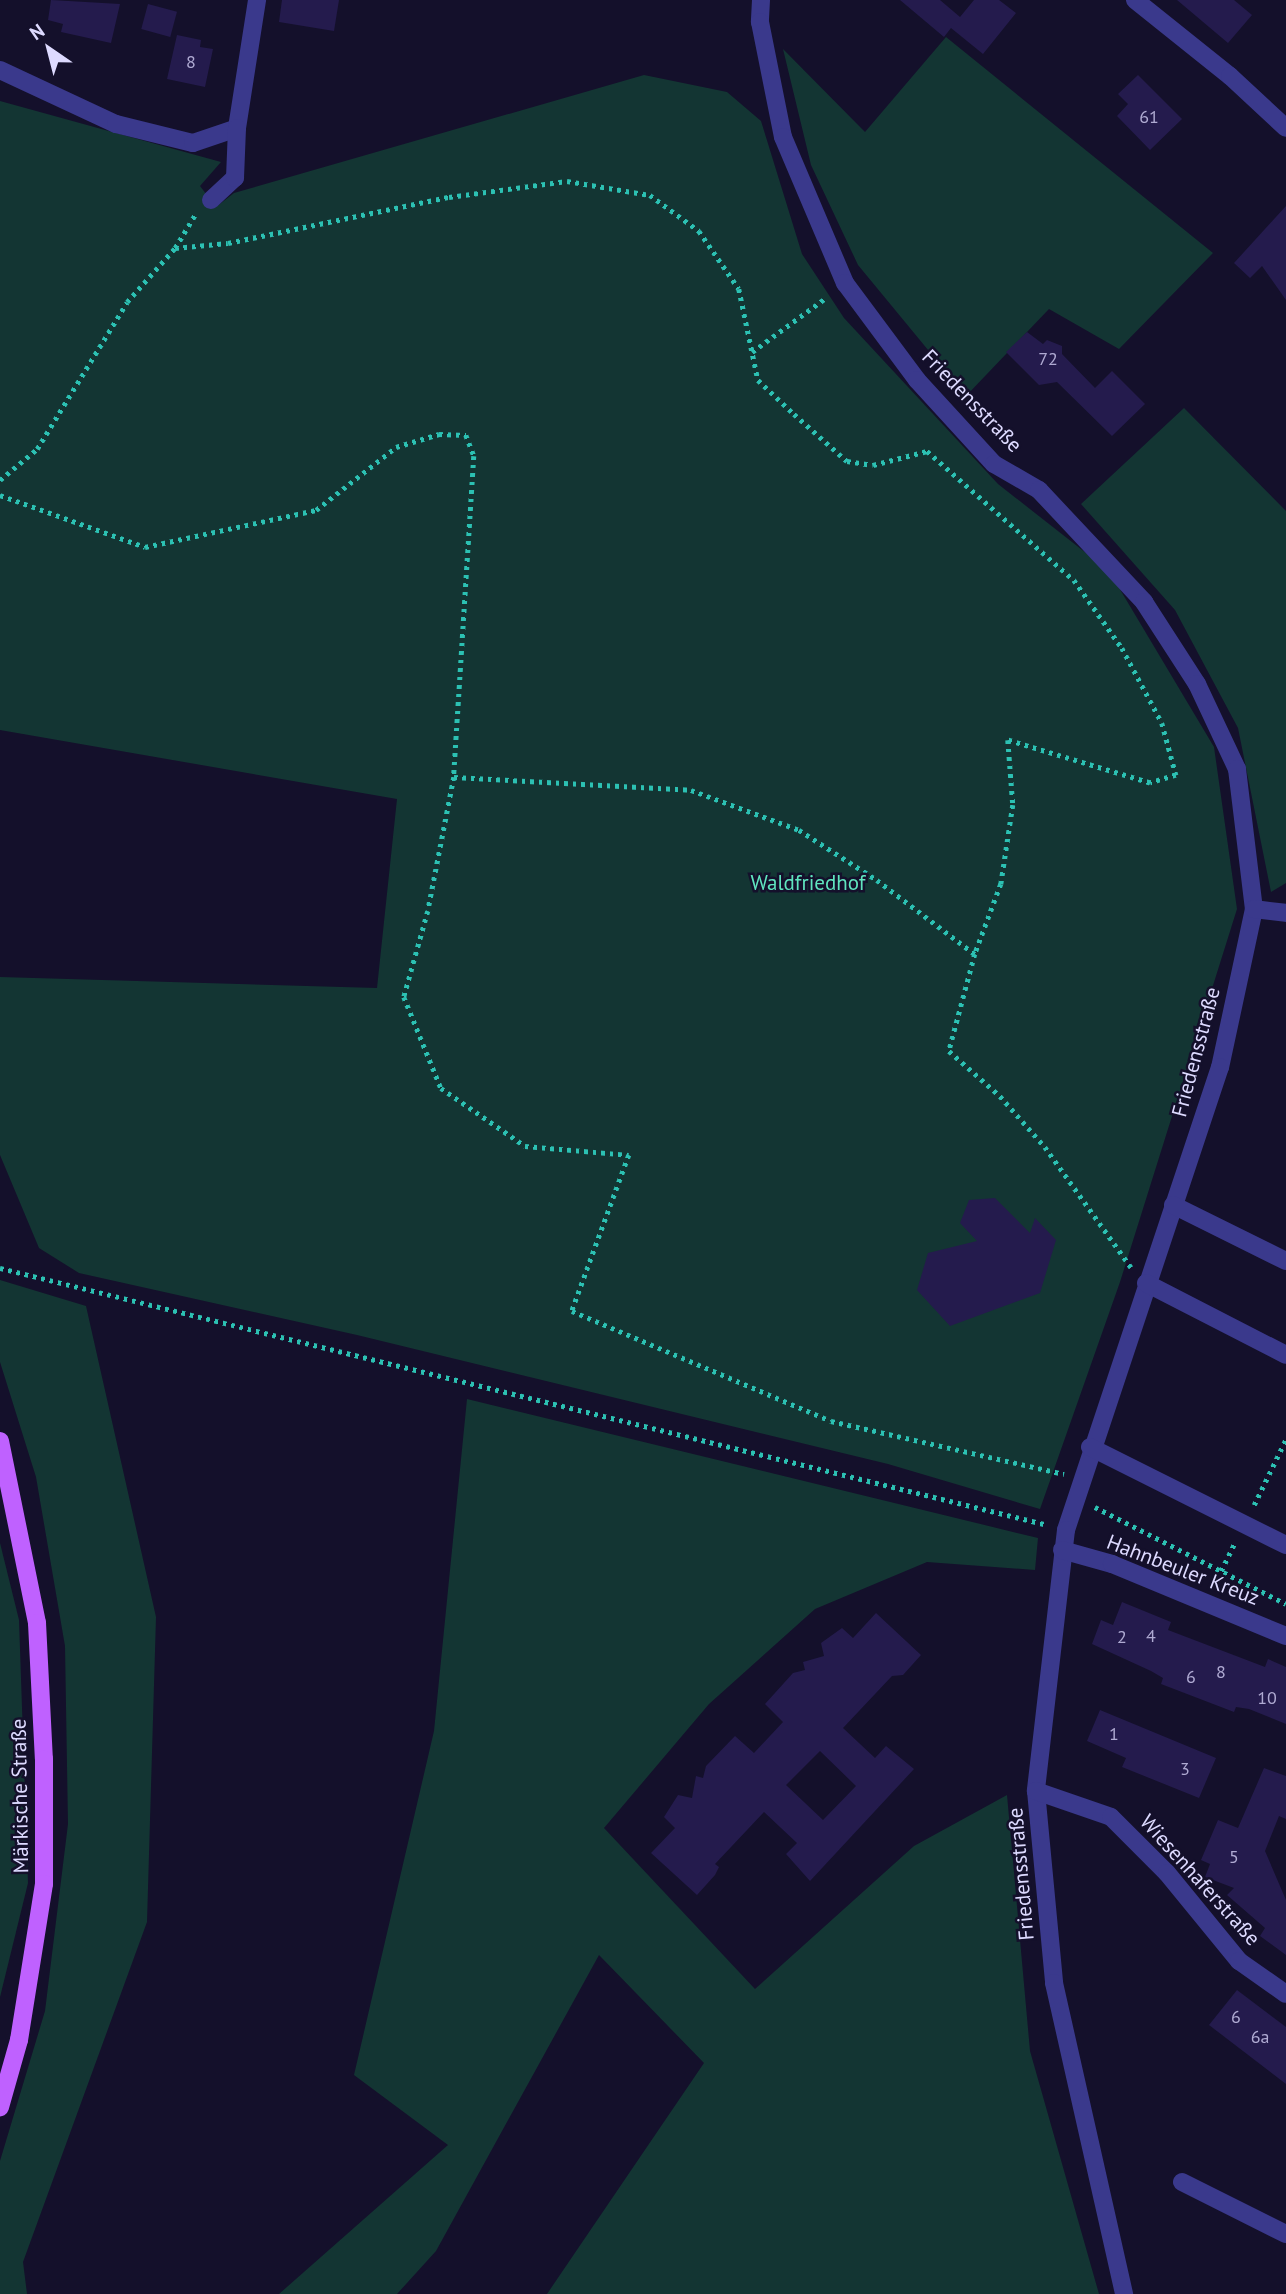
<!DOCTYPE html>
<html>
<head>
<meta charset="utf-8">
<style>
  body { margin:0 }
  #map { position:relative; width:1286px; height:2294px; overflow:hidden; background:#14102b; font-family:"PT Sans",sans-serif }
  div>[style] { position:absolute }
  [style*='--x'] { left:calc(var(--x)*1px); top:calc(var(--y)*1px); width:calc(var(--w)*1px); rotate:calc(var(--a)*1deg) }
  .green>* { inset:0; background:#133533 }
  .building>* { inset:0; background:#241b4d; transform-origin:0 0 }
  .path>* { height:4.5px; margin-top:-2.25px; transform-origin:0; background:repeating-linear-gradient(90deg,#2cc1b3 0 3.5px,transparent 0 8.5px) }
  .minor>* { height:18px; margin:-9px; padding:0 9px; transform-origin:9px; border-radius:9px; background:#3a398c }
  .major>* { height:18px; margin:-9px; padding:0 9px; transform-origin:9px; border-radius:9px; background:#bf61ff }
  span { translate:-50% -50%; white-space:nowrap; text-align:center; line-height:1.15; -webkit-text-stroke:5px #14102b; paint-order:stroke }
  .number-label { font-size:18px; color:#afaad2 }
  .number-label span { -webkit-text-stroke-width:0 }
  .street-label { font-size:21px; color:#dddaff }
  .park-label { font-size:21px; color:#60e5bf }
  .north { position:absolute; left:14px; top:14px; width:70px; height:70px; -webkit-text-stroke:5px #14102b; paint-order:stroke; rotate:325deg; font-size:19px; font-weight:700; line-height:28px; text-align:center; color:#dddaff }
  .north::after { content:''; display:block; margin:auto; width:24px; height:32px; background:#dddaff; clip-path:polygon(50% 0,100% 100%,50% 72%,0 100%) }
</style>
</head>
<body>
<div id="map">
  <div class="green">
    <div style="clip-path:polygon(946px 37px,1213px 253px,1119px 349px,1049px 309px,966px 396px,858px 265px,811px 165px,783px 49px,865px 132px)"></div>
    <div style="clip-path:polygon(644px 75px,727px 92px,761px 121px,802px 254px,844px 318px,998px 484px,1109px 571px,1214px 747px,1237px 909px,1120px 1282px,1040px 1509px,888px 1464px,357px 1335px,79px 1273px,39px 1248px,0 1155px,0 977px,377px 988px,397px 799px,0 730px,0 101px,221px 162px,200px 186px,216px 207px,234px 193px)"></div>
    <div style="clip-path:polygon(1184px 408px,1286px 511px,1286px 883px,1271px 892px,1238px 728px,1175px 610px,1081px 504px)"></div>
    <div style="clip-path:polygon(0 1280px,86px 1306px,156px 1617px,147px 1922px,23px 2262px,27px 2294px,0 2294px,0 2161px,45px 2011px,68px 1824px,65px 1646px,36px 1477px,0 1362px)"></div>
    <div style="clip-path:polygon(467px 1399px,1038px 1538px,1035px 1570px,927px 1562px,815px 1609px,709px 1704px,604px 1828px,755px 1989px,914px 1846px,1007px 1795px,1030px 2051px,1099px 2294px,547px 2294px,704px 2063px,599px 1955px,436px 2251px,397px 2294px,279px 2294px,448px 2145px,354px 2075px,434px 1731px)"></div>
    <div style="clip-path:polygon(0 1543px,19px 1620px,28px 1883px,0 1997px)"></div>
  </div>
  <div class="building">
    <div style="clip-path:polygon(51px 0,120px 4px,111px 43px,61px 32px,63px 24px,48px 20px)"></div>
    <div style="clip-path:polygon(282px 0,339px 0,334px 31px,279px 22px)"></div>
    <div style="clip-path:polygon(900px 0,940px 0,960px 17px,974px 0,999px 0,1016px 13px,983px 54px,951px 28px,944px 37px)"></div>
    <div style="clip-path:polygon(1177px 0,1234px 0,1252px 15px,1228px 43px)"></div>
    <div style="left:148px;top:4px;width:30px;height:26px;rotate:15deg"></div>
    <div style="clip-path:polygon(177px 35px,201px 40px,200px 47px,213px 49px,205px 87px,167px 79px)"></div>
    <div style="clip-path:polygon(1138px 75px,1182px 119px,1150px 150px,1117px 116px,1128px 104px,1118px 94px)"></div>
    <div style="clip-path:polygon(1286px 206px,1286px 300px,1262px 266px,1250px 278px,1234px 263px)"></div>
    <div style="clip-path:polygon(1027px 332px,1043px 344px,1047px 340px,1062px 346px,1062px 354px,1095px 388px,1112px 371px,1145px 404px,1112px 436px,1057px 382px,1039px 385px,1006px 352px)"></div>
    <div style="clip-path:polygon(995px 1198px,1030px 1233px,1035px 1218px,1056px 1240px,1040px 1293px,950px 1326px,917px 1290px,928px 1253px,977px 1241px,960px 1223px,969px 1200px)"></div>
    <div style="clip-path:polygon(1122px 1602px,1171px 1622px,1168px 1630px,1265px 1667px,1268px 1659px,1286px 1667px,1286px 1724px,1249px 1709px,1236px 1707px,1234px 1712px,1161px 1684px,1163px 1678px,1151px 1671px,1092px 1644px,1101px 1620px,1113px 1625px)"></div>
    <div style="clip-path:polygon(evenodd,876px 1613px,921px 1655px,903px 1675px,892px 1676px,843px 1728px,875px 1758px,886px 1746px,914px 1769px,810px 1881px,786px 1854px,797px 1843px,764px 1812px,715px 1864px,719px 1867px,715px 1875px,697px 1895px,651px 1853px,675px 1828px,664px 1817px,678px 1795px,692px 1798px,696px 1776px,703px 1778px,706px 1766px,735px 1736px,754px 1753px,783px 1722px,765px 1704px,793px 1673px,805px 1670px,803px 1662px,824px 1656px,821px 1643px,842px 1628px,853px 1638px,876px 1613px,820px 1751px,856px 1786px,823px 1820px,786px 1785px,820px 1751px)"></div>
    <div style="clip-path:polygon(1100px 1710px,1216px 1758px,1199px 1798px,1122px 1767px,1126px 1758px,1087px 1741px)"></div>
    <div style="clip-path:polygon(1264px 1768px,1286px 1776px,1286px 1819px,1279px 1816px,1265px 1851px,1286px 1900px,1286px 1955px,1260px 1936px,1265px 1928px,1227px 1895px,1234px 1888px,1205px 1877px,1210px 1864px,1201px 1860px,1218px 1820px,1238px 1828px)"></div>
    <div style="clip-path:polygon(1237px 1990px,1286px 2027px,1286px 2084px,1209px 2025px)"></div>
  </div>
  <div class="path">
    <div style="--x:175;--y:248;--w:53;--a:-5.4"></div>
    <div style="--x:228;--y:243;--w:226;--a:-11.8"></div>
    <div style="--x:449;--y:197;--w:119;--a:-7.7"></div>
    <div style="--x:567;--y:181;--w:84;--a:9.6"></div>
    <div style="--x:650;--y:195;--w:61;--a:36.3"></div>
    <div style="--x:699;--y:231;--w:70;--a:55.4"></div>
    <div style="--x:739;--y:289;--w:93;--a:78.2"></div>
    <div style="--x:758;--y:380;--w:50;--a:43.4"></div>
    <div style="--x:794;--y:414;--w:71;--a:41.6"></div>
    <div style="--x:847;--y:461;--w:26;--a:9"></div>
    <div style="--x:873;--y:465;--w:56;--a:-14.5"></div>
    <div style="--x:927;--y:451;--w:196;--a:41.3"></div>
    <div style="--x:1074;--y:580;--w:83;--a:54.8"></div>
    <div style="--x:1122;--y:648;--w:85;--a:61.9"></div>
    <div style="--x:1162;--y:723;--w:54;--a:74.9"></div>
    <div style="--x:1176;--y:775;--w:27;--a:163"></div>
    <div style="--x:1150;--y:783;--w:148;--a:-163.2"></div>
    <div style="--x:1008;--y:740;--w:65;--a:85.6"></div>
    <div style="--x:1013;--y:805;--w:80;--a:98.6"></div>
    <div style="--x:1001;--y:884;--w:75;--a:110.4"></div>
    <div style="--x:975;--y:954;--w:100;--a:105"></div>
    <div style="--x:949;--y:1051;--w:68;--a:41.4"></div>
    <div style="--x:1000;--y:1096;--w:68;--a:48.6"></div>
    <div style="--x:1045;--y:1147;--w:148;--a:54.4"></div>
    <div style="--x:752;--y:352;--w:93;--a:-36.3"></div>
    <div style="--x:0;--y:480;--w:48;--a:-40"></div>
    <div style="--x:37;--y:449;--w:172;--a:-58.5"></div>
    <div style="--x:127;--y:302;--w:72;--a:-48.4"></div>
    <div style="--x:175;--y:248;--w:39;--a:-59"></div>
    <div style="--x:0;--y:495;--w:154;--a:19.7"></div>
    <div style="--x:145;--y:547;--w:175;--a:-12.2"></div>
    <div style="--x:316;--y:510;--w:102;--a:-38.2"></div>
    <div style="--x:396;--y:447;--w:45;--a:-16.8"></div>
    <div style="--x:439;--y:434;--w:27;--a:2"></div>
    <div style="--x:466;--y:435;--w:22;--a:69"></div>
    <div style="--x:474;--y:456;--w:322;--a:93.6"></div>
    <div style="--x:454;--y:777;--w:136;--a:101"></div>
    <div style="--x:428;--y:911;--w:89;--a:105.6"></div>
    <div style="--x:404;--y:997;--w:98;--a:67.9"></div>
    <div style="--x:441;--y:1088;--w:102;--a:34.6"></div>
    <div style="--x:525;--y:1146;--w:104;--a:4.9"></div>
    <div style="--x:629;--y:1155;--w:166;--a:110.1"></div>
    <div style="--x:572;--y:1311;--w:281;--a:23"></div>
    <div style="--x:831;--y:1421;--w:239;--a:12.8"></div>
    <div style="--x:454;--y:777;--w:237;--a:3.1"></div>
    <div style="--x:691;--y:790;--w:115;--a:20.3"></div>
    <div style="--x:799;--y:830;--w:93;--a:32.7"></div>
    <div style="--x:877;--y:880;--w:123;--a:37.1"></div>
    <div style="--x:0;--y:1268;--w:1075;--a:13.78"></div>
    <div style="--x:1254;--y:1505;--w:73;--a:-64.1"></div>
    <div style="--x:1095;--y:1507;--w:214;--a:26.9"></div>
    <div style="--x:1221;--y:1571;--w:30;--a:-64"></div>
  </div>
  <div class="minor">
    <div style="--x:761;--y:0;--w:22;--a:93"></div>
    <div style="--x:760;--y:22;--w:117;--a:78.7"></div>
    <div style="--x:783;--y:137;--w:159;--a:67"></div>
    <div style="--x:845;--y:283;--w:121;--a:53.4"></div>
    <div style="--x:917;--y:380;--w:114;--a:47.5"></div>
    <div style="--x:994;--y:464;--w:52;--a:30"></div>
    <div style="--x:1039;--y:490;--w:154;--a:46.8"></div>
    <div style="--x:1144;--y:602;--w:98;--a:57.1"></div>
    <div style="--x:1197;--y:684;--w:94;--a:64.8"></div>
    <div style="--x:1237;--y:769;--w:141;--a:83.1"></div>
    <div style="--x:1254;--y:909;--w:162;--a:102.1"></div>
    <div style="--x:1220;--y:1067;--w:488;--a:108.4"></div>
    <div style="--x:1066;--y:1530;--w:263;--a:96.6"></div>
    <div style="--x:1036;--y:1791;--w:193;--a:84.6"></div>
    <div style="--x:1054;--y:1983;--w:319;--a:77.3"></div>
    <div style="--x:1135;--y:0;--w:122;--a:38.7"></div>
    <div style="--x:1230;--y:76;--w:76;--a:42.9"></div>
    <div style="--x:0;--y:70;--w:128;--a:25"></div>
    <div style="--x:116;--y:124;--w:79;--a:13.9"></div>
    <div style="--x:193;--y:143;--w:46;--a:-18.8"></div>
    <div style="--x:237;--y:128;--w:130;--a:-81.1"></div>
    <div style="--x:211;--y:200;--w:33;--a:-43"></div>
    <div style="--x:235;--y:178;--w:50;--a:-87.7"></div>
    <div style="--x:1254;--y:909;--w:32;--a:7"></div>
    <div style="--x:1173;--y:1205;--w:126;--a:26.4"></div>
    <div style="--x:1146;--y:1283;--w:157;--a:27.2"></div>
    <div style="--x:1090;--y:1447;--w:219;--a:26.6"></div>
    <div style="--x:1062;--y:1550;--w:52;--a:15.6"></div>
    <div style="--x:1112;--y:1564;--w:188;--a:22.5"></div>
    <div style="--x:1036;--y:1791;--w:79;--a:19.1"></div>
    <div style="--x:1111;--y:1817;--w:79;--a:45"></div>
    <div style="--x:1167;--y:1873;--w:114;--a:50.7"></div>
    <div style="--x:1239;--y:1961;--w:57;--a:35.1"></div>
    <div style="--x:1182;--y:2182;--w:116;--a:26.6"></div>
  </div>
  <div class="major">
    <div style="--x:0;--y:1441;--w:186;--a:78.5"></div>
    <div style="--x:37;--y:1623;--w:136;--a:87.1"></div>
    <div style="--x:44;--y:1759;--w:125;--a:90"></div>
    <div style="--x:44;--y:1884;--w:158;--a:99.1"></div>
    <div style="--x:19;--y:2040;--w:70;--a:105.8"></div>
  </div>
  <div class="number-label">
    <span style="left:191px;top:62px">8</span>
    <span style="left:1149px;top:117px">61</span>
    <span style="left:1048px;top:359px">72</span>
    <span style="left:1151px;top:1636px">4</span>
    <span style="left:1122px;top:1637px">2</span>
    <span style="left:1221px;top:1672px">8</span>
    <span style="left:1191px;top:1677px">6</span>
    <span style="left:1267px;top:1698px">10</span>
    <span style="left:1114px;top:1734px">1</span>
    <span style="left:1185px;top:1769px">3</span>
    <span style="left:1234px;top:1857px">5</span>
    <span style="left:1236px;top:2017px">6</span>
    <span style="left:1260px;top:2037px">6a</span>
  </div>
  <div class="street-label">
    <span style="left:972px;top:401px;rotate:46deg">Friedensstraße</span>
    <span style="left:1196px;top:1052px;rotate:-75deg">Friedensstraße</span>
    <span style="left:1183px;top:1570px;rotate:21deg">Hahnbeuler Kreuz</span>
    <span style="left:20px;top:1796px;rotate:-91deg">Märkische Straße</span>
    <span style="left:1021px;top:1874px;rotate:-95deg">Friedensstraße</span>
    <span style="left:1200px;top:1880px;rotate:48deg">Wiesenhaferstraße</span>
  </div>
  <div class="park-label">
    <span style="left:808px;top:883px">Waldfriedhof</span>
  </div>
  <div class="north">N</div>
</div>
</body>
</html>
